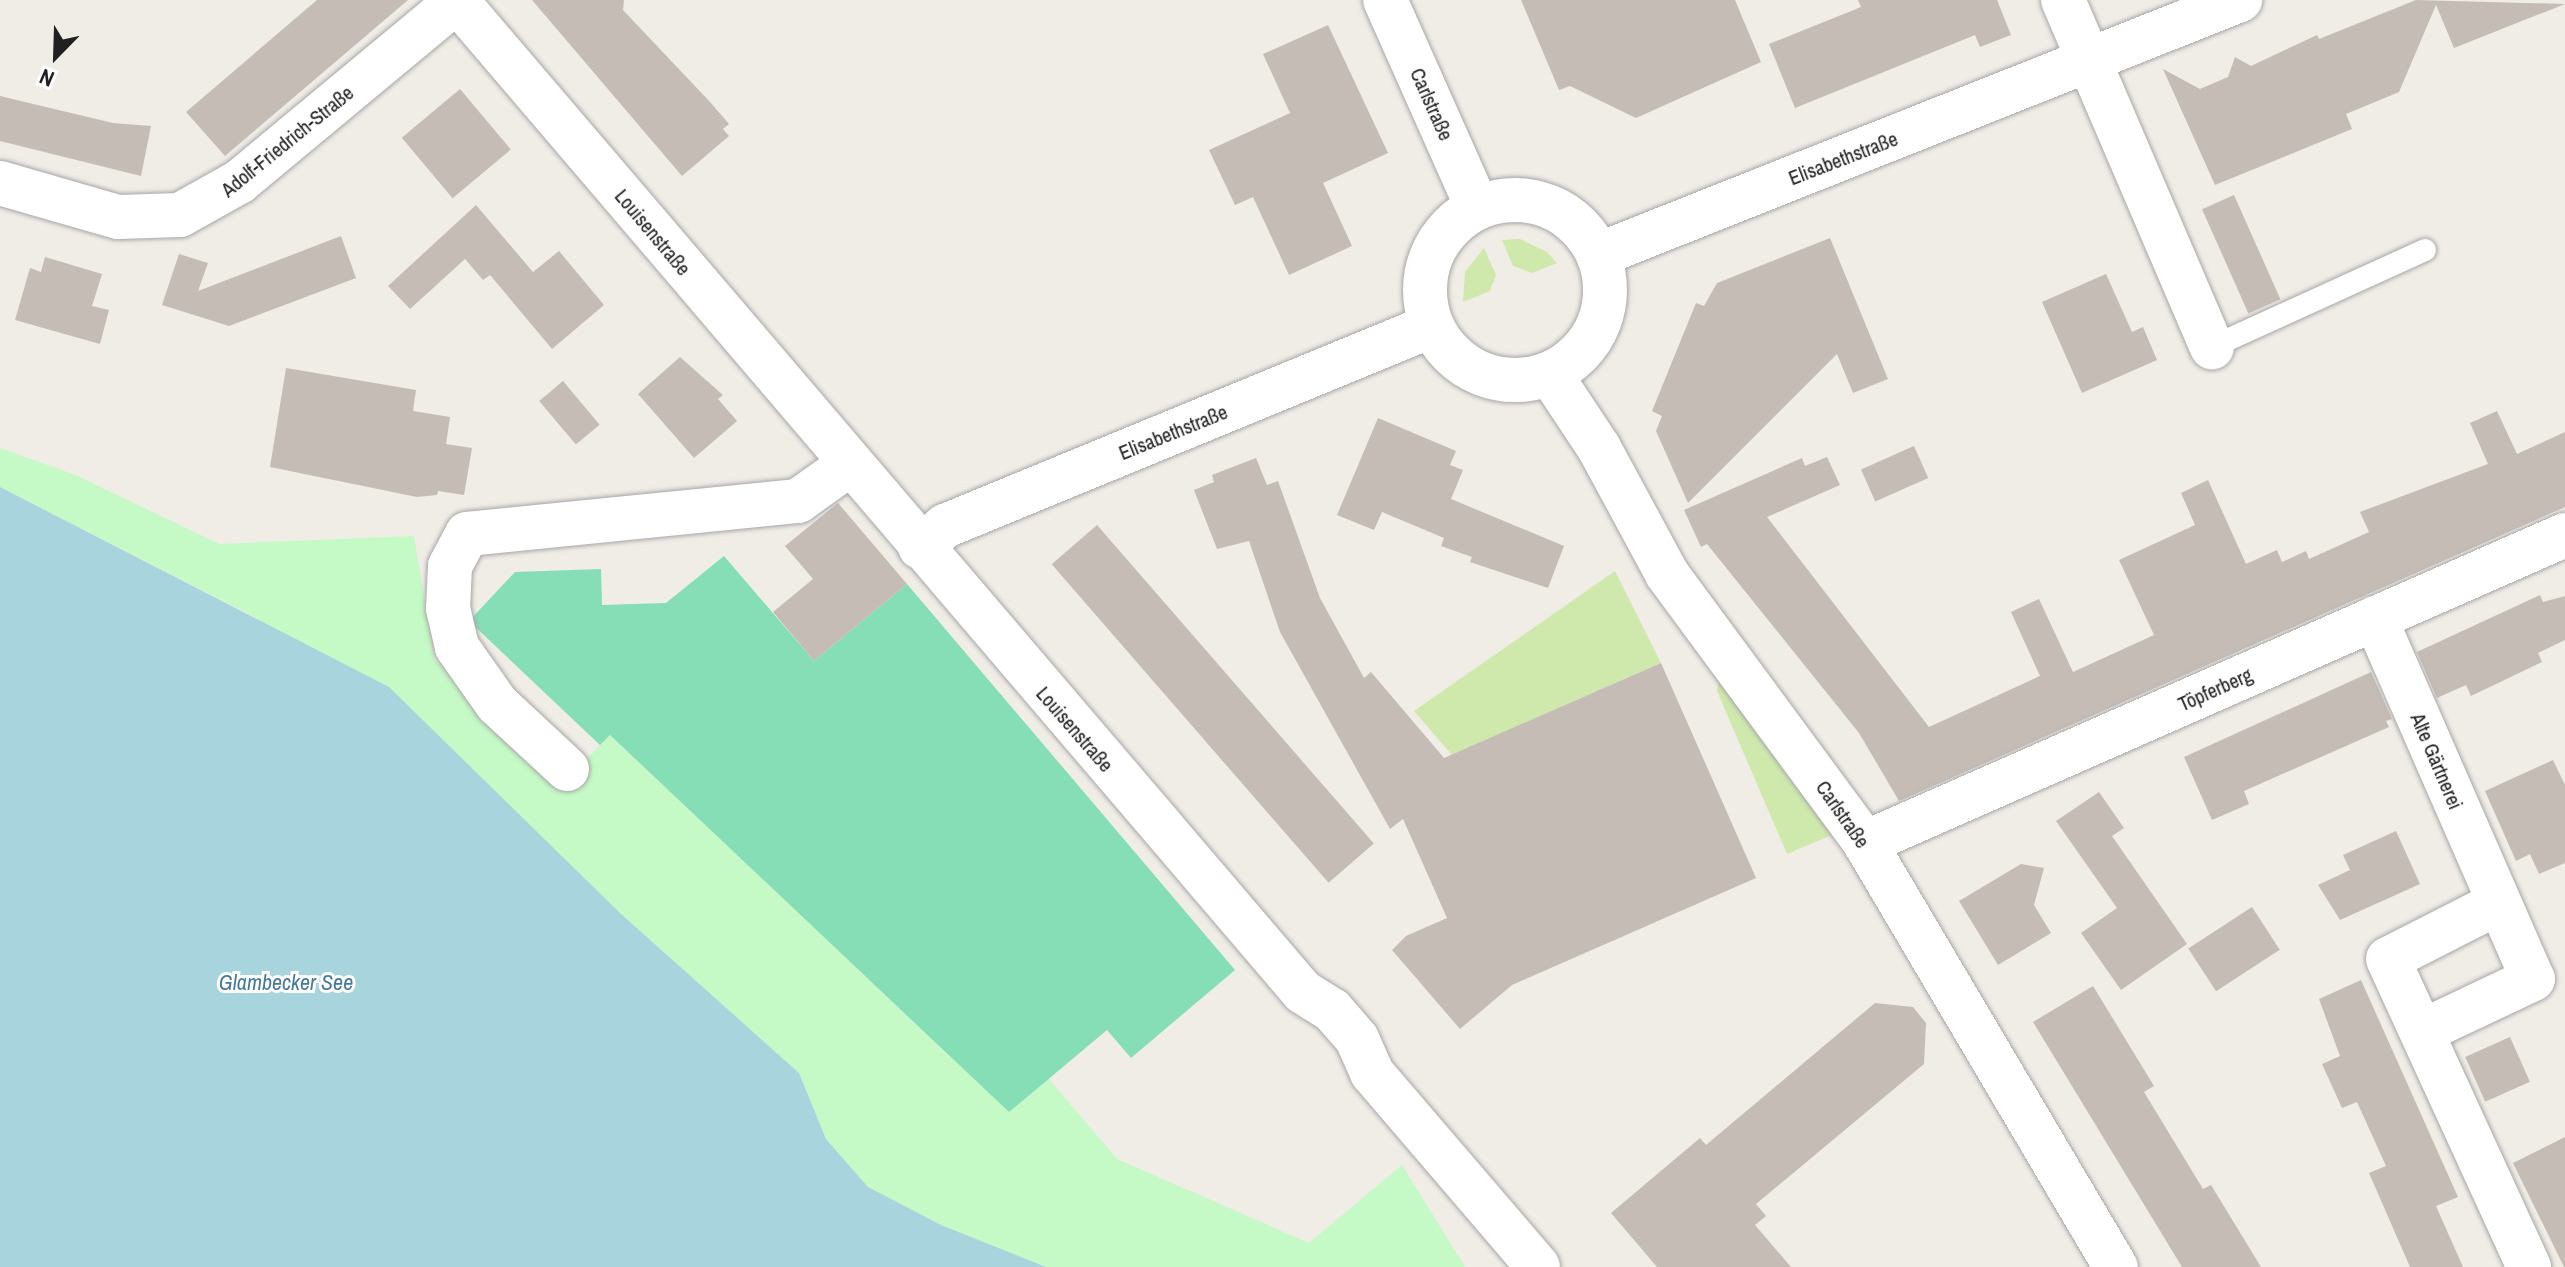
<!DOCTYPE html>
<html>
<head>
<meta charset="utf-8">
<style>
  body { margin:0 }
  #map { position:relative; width:2565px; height:1267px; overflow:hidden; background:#f0ece6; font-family:"Archivo Narrow",sans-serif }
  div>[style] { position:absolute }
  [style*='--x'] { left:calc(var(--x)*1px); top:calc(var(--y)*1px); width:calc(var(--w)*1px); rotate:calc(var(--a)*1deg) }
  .grass>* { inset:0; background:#cfe9ad }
  .park>* { inset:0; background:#c5f9c5 }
  .pitch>* { inset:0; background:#86deb6 }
  .water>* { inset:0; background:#a8d5dd }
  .building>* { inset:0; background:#c5bcb6; transform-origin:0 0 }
  .roads { filter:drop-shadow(0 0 2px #a7a7a7) drop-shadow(0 0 2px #a7a7a7) }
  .lane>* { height:22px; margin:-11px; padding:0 11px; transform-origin:11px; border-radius:11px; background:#fff }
  .street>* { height:44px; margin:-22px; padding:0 22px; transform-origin:22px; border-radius:22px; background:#fff }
  .street>.ring { margin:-22px; padding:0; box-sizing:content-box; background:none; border:44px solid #fff; border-radius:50% }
  span { translate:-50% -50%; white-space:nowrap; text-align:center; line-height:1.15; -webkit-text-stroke:6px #fff; paint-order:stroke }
  .street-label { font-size:20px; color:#202020 }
  .water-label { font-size:22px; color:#46799f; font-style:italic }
  .north { position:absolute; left:16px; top:16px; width:80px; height:80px; -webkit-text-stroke:6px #fff; paint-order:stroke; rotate:203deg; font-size:22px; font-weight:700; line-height:32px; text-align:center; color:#202020 }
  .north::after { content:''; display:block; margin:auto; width:28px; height:36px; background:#202020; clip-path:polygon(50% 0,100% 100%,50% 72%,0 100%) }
</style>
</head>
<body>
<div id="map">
  <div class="grass">
    <div style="clip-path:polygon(1520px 239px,1547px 252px,1557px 263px,1532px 273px,1513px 266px,1502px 240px)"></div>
    <div style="clip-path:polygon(1484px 248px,1496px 275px,1490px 291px,1463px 302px,1465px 272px)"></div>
    <div style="clip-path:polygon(1615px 571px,1661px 663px,1452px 755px,1414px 711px)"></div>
    <div style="clip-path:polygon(1719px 679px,1834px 834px,1787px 854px,1717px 691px)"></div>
  </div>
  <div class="park">
    <div style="clip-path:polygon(0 448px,78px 476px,219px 544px,414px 536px,435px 660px,564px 782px,610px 735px,1009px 1112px,1048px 1078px,1117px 1159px,1309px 1243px,1402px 1165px,1465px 1267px,1046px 1267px,941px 1225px,868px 1187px,826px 1139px,799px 1073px,620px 913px,253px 616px,0 487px)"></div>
  </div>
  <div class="pitch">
    <div style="clip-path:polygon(724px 556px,814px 661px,907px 584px,1235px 970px,1131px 1058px,1107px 1030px,1009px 1112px,610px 735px,600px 745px,469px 621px,515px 572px,601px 569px,602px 605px,666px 603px)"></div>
  </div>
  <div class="water">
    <div style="clip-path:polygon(0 487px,389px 687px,620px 913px,799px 1073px,826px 1139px,868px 1187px,941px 1225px,1046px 1267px,0 1267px)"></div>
  </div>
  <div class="building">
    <div style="clip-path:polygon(317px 0,408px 0,225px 156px,186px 112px)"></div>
    <div style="clip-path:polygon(532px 0,624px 0,623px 10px,710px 102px,729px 124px,723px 129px,729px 136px,682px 176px)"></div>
    <div style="clip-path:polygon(1521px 0,1735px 0,1761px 62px,1636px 118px,1570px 86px,1559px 90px)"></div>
    <div style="clip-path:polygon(1858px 0,1997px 0,2011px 35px,1980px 47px,1975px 35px,1795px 108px,1769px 44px,1861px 7px)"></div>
    <div style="clip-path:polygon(2416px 0,2565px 4px,2454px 48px,2436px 5px,2399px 92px,2346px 114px,2352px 129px,2215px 185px,2163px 69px,2200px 89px,2228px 77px,2235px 57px,2251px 66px,2317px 35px,2319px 39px)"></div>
    <div style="clip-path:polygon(1328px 25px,1388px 153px,1323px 183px,1352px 246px,1289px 275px,1253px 197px,1235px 205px,1209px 150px,1290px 113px,1263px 54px)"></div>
    <div style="left:460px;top:89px;width:79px;height:76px;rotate:50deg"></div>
    <div style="clip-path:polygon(0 96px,113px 123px,151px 126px,141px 176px,0 141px)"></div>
    <div style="left:2234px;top:195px;width:114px;height:35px;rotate:66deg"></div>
    <div style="clip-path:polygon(476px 205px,533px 272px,559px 251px,604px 305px,552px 349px,490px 275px,483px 280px,465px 259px,410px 309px,388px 286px)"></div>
    <div style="clip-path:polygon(341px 236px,356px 278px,229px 326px,162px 305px,179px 254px,208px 263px,198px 291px)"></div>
    <div style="clip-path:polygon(1830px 238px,1888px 379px,1853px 393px,1837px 354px,1688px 503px,1656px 431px,1662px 416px,1652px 411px,1696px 303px,1704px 306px,1717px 283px)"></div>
    <div style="clip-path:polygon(45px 257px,102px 274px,92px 306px,109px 310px,100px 344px,15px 320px,30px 268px,41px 272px)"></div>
    <div style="clip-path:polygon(2106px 274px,2132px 332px,2143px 327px,2157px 360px,2082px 393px,2042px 302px)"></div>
    <div style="clip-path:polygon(680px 357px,723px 395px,718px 399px,737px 421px,694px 458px,638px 394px)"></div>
    <div style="clip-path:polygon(286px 368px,416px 390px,413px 411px,450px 417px,446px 444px,472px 448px,464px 495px,438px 491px,437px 495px,417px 497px,270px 467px)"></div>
    <div style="left:563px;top:381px;width:57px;height:31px;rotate:50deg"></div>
    <div style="clip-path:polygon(2497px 411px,2517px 454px,2565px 432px,2565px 507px,1899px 801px,1859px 733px,1707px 544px,1701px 547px,1684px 510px,1802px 458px,1805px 466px,1827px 457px,1840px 485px,1767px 517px,1929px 727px,2040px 676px,2011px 612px,2039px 599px,2073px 672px,2154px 635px,2119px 560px,2195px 525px,2181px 493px,2208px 480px,2246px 564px,2277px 550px,2282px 562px,2306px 551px,2309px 559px,2369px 532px,2360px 512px,2488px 464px,2470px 423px)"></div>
    <div style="clip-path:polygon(1378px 418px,1456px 451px,1450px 465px,1463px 470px,1451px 499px,1564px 546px,1548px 588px,1470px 562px,1472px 557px,1441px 546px,1444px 538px,1382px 512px,1374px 530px,1337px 515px)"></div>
    <div style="left:1914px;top:446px;width:35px;height:58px;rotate:66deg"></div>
    <div style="clip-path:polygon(1256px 458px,1267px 485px,1278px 481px,1320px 598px,1364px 678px,1371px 672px,1444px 758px,1661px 663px,1756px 878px,1512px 985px,1460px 1029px,1392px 950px,1406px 936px,1447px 918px,1403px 819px,1390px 829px,1280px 632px,1249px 541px,1217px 549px,1194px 490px,1214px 482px,1212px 475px)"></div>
    <div style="clip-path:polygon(838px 503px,907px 584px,814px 661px,773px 612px,813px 579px,785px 546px)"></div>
    <div style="left:1097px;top:525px;width:422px;height:60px;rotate:49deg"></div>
    <div style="clip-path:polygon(2540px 595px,2543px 602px,2565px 596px,2565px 640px,2538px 653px,2542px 662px,2471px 696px,2466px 685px,2437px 698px,2417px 652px)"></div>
    <div style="clip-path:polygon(2371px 672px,2392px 719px,2386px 721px,2389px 727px,2244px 791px,2249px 804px,2212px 820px,2184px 757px)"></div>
    <div style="clip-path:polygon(2553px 760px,2565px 785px,2565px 863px,2539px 874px,2530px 854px,2516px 861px,2485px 791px)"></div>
    <div style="clip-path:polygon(2099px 792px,2124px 828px,2112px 836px,2187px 944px,2121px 990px,2081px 933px,2117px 908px,2056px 821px)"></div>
    <div style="clip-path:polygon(2396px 831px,2420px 884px,2340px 920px,2318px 885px,2350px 870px,2343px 855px)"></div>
    <div style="clip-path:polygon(2021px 864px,2044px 868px,2034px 905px,2051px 933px,1998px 965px,1959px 901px)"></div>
    <div style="left:2252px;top:907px;width:51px;height:76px;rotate:57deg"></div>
    <div style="clip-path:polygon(2361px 980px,2458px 1197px,2436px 1206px,2463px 1267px,2410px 1267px,2369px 1173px,2386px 1166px,2357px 1102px,2342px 1108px,2322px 1064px,2340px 1056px,2319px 999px)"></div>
    <div style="clip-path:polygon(2093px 986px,2154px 1086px,2144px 1092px,2203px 1189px,2211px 1185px,2261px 1267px,2182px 1267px,2033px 1022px)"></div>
    <div style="clip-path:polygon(1875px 1003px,1913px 1007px,1926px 1023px,1924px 1064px,1756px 1204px,1766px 1216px,1755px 1225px,1791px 1267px,1657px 1267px,1611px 1213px,1700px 1138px,1706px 1145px)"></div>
    <div style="left:2510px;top:1037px;width:49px;height:49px;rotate:66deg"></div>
    <div style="clip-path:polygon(2565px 1137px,2565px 1267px,2564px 1267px,2513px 1163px)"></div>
  </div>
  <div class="roads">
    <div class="lane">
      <div style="--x:2212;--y:347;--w:234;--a:-24.5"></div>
    </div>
    <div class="street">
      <div style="--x:456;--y:0;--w:1304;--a:49.51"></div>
      <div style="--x:1303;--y:992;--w:34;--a:32"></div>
      <div style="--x:1332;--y:1010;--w:38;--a:49"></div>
      <div style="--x:1357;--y:1039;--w:37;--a:66"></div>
      <div style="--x:1372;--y:1073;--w:255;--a:49.4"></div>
      <div style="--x:1385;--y:0;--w:227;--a:66"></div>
      <div style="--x:2063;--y:0;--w:378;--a:66.8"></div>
      <div style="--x:0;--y:183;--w:123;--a:16.1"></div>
      <div style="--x:118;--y:217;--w:62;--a:-1.8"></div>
      <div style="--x:180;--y:215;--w:68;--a:-29.2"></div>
      <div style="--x:239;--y:182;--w:285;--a:-39.7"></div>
      <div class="ring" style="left:1425px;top:200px;width:136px;height:136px"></div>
      <div style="--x:1598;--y:255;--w:691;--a:-21.66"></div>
      <div style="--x:1550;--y:374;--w:89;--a:56.5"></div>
      <div style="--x:1599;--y:448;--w:143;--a:61.6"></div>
      <div style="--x:1667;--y:574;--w:334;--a:53.6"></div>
      <div style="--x:1865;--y:843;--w:493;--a:59.4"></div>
      <div style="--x:920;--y:547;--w:33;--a:-40"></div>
      <div style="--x:945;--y:526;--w:526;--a:-22.37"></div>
      <div style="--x:2375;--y:618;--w:394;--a:66.4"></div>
      <div style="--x:2533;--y:979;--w:119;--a:154.7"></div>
      <div style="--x:567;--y:769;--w:96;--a:-137.1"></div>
      <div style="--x:497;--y:704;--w:70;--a:-125.1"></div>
      <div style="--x:457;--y:647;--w:39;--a:-103"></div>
      <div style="--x:448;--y:609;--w:43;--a:-87.3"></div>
      <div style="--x:450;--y:566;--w:36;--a:-62"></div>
      <div style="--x:467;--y:534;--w:333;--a:-5.7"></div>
      <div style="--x:798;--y:501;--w:64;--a:-35.4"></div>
      <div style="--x:1865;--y:843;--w:765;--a:-23.75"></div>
      <div style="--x:2498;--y:903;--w:123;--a:153"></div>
      <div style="--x:2388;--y:959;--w:339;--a:65.4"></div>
    </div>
  </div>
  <div class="street-label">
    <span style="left:1432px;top:104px;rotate:66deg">Carlstraße</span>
    <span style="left:287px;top:141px;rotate:-39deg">Adolf-Friedrich-Straße</span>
    <span style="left:1843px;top:158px;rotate:-21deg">Elisabethstraße</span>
    <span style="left:653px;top:232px;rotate:50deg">Louisenstraße</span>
    <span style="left:1173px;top:432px;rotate:-22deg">Elisabethstraße</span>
    <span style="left:2215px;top:689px;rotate:-24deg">Töpferberg</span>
    <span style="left:1075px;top:729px;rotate:49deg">Louisenstraße</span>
    <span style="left:2437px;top:761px;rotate:67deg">Alte Gärtnerei</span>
    <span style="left:1843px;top:814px;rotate:55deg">Carlstraße</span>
  </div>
  <div class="water-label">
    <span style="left:286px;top:983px">Glambecker See</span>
  </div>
  <div class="north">N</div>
</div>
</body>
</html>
